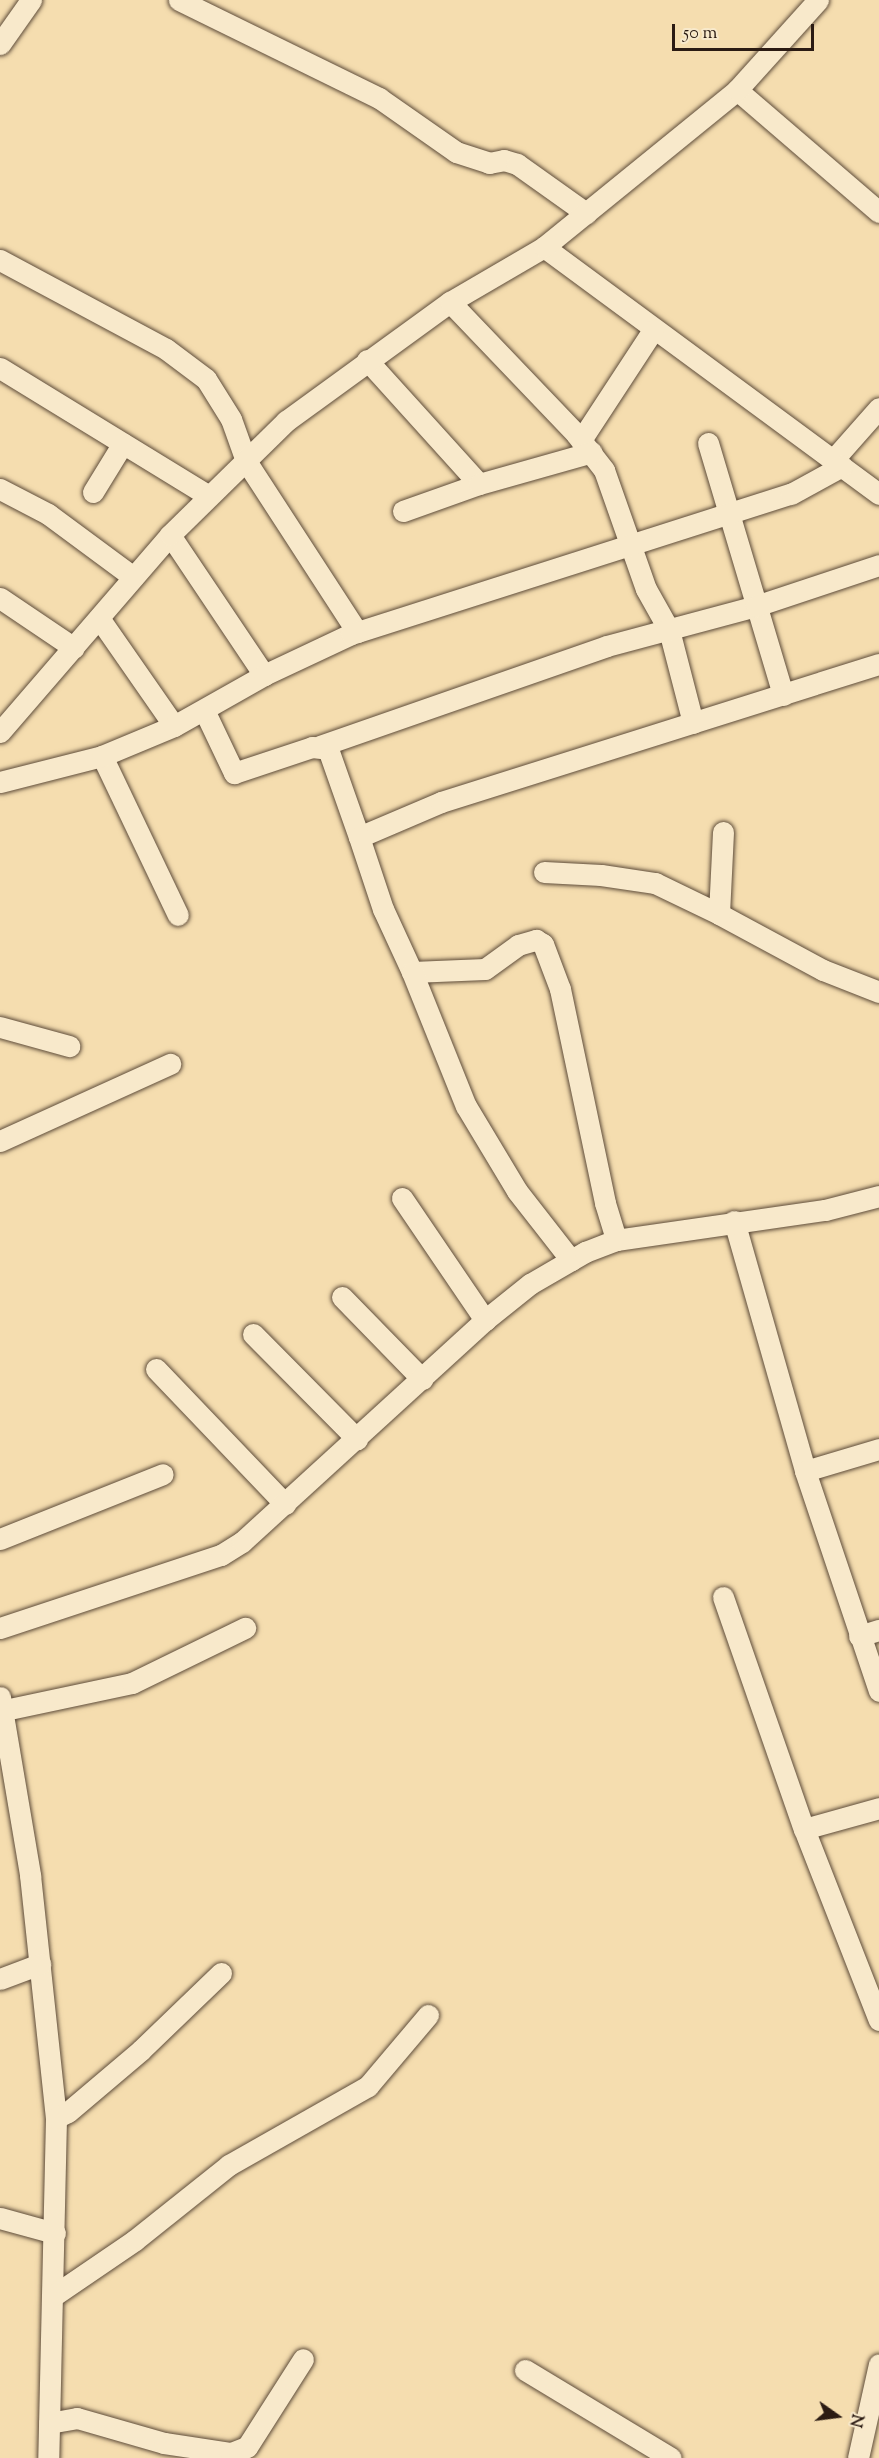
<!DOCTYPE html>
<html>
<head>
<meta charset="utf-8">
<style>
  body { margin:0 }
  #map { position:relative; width:879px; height:2458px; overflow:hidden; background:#f5ddaf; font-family:"Sorts Mill Goudy",serif }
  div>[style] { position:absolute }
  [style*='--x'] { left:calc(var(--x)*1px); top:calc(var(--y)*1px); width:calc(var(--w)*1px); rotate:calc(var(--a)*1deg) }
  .roads { filter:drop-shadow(0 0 2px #5e4c3a) drop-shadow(0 0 2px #5e4c3a) }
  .minor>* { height:21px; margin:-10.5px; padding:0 10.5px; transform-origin:10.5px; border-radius:10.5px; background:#f8e9cb }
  span { translate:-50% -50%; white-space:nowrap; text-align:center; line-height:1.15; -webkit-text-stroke:6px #f8e9cb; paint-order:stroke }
  .north { position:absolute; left:807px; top:2386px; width:60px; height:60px; -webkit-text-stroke:4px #f8e9cb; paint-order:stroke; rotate:104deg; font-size:16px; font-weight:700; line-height:24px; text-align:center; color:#2b1b13 }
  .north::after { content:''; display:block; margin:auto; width:21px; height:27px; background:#2b1b13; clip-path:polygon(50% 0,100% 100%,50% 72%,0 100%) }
  .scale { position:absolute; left:672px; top:24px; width:142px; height:27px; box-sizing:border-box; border:3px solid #2b1b13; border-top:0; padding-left:8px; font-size:18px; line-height:21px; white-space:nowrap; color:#2b1b13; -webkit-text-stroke:4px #f8e9cb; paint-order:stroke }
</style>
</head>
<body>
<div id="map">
  <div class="roads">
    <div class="minor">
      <div style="--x:179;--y:0;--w:223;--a:26.1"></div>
      <div style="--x:379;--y:98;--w:94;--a:35"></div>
      <div style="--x:456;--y:152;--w:35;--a:18"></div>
      <div style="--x:489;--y:163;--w:15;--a:-11"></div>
      <div style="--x:504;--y:160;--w:14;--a:17"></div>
      <div style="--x:517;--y:164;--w:85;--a:35.4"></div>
      <div style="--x:0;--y:44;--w:54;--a:-54.8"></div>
      <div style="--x:737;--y:90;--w:187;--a:40.7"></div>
      <div style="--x:544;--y:247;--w:416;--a:36.4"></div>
      <div style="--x:0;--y:260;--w:188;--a:28.2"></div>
      <div style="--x:166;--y:349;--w:50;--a:36.9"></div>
      <div style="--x:206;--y:379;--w:47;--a:58"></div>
      <div style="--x:231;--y:419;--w:45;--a:70.3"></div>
      <div style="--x:246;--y:461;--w:204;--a:57"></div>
      <div style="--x:450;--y:302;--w:182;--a:46.3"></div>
      <div style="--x:576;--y:434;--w:46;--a:52.1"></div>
      <div style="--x:604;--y:470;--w:126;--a:70.6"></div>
      <div style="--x:646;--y:589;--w:47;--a:60.7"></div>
      <div style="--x:669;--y:630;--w:96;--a:75.5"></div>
      <div style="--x:367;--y:360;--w:167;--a:47.9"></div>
      <div style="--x:0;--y:368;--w:245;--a:31.5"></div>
      <div style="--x:581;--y:440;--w:131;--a:-56.8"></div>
      <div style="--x:708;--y:443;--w:263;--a:73.4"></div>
      <div style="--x:833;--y:460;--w:69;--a:-48.5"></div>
      <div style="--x:0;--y:489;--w:54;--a:27.5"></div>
      <div style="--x:48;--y:514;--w:106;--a:36.5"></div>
      <div style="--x:93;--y:492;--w:57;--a:-58.5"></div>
      <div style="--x:403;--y:511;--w:81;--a:-19.6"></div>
      <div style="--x:479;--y:484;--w:117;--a:-15.8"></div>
      <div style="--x:170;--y:535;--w:169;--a:56.1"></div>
      <div style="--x:0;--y:598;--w:89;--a:34"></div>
      <div style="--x:99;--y:618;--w:131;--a:55.2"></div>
      <div style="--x:204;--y:710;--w:70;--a:64.5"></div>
      <div style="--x:234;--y:773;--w:82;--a:-18.4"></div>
      <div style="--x:312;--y:747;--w:16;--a:7"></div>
      <div style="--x:328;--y:749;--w:93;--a:70.6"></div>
      <div style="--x:359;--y:837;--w:89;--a:-23.1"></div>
      <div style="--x:441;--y:802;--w:459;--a:-17.5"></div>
      <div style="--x:0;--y:732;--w:260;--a:-49.2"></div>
      <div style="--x:170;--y:535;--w:163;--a:-44.5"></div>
      <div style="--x:286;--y:421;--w:203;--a:-36"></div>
      <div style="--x:450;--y:302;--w:109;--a:-30.3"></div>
      <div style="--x:544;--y:247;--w:249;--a:-39.1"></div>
      <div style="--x:737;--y:90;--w:121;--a:-48"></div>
      <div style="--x:320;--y:746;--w:304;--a:-19.2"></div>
      <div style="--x:607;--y:646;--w:154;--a:-15"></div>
      <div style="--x:756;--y:606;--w:130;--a:-18.4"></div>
      <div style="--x:102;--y:756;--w:176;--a:64.5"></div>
      <div style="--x:0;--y:782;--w:105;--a:-14.3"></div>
      <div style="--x:102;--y:756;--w:78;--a:-22.6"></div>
      <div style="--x:174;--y:726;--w:103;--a:-29.5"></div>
      <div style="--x:264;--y:675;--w:96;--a:-25.2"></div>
      <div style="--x:351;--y:634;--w:462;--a:-17.7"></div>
      <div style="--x:791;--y:494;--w:58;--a:-28.8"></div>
      <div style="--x:723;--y:832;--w:82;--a:92.8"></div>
      <div style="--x:719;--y:914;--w:118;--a:28.3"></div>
      <div style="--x:823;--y:970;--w:60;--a:21.4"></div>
      <div style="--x:359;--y:837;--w:76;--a:71.6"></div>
      <div style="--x:383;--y:909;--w:69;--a:65.3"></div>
      <div style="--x:412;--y:972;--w:73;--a:-2.4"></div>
      <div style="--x:485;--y:969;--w:41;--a:-36"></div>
      <div style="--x:518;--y:945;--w:19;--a:-16"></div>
      <div style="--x:536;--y:940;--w:8;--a:30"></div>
      <div style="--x:543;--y:944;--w:48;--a:69.3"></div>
      <div style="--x:560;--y:989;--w:219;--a:78.1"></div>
      <div style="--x:605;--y:1203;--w:39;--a:73"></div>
      <div style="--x:544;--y:872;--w:57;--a:3"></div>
      <div style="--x:601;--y:875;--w:55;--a:8.4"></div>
      <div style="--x:655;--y:883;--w:71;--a:25.8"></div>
      <div style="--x:412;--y:972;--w:144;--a:68.1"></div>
      <div style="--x:466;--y:1106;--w:99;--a:59"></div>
      <div style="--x:517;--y:1191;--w:88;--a:52"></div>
      <div style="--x:0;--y:1027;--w:72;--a:15.4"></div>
      <div style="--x:0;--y:1141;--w:187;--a:-24.4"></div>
      <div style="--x:402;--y:1198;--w:148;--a:55.8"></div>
      <div style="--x:734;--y:1221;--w:260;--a:74.1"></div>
      <div style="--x:342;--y:1297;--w:115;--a:45.7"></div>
      <div style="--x:253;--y:1334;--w:148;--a:45.3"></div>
      <div style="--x:156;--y:1369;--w:187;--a:46.3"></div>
      <div style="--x:879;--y:1449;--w:77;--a:163.4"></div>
      <div style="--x:805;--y:1471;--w:232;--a:71.4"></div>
      <div style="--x:0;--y:1539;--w:175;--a:-21.7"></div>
      <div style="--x:723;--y:1597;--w:246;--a:70.8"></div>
      <div style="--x:804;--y:1829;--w:205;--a:68.6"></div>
      <div style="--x:0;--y:1628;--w:233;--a:-18.3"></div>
      <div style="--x:221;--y:1555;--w:25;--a:-32"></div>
      <div style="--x:242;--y:1542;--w:329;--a:-42.4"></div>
      <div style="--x:485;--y:1320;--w:58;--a:-38.7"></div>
      <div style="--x:530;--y:1284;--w:64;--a:-30.2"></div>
      <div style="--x:585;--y:1252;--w:33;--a:-21"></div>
      <div style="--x:616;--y:1240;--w:211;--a:-8.2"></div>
      <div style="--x:825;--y:1210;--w:56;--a:-14.5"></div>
      <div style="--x:859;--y:1636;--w:21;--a:-17"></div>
      <div style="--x:0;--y:1697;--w:181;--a:80.4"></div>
      <div style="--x:30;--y:1875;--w:244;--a:83.9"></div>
      <div style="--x:56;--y:2118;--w:340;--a:91.3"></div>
      <div style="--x:0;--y:1711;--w:135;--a:-12"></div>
      <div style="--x:132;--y:1683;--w:126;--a:-26"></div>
      <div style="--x:804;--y:1829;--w:78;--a:-15.6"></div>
      <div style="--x:0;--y:1979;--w:43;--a:-20.6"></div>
      <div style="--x:56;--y:2118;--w:13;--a:-27"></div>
      <div style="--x:68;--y:2112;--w:96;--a:-40.3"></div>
      <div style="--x:141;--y:2050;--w:111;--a:-43.9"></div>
      <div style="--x:0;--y:2218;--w:57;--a:15.3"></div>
      <div style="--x:53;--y:2296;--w:99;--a:-34.3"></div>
      <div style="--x:135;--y:2240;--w:120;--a:-38.6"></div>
      <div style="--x:229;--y:2165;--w:160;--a:-29.6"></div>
      <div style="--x:368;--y:2086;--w:93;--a:-49.8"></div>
      <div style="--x:525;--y:2370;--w:170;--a:31.1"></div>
      <div style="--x:49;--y:2423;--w:28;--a:-10"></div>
      <div style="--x:77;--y:2418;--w:91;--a:16"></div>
      <div style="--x:164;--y:2443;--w:68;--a:8.5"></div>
      <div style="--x:231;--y:2453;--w:17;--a:-21"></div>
      <div style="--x:247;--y:2447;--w:104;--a:-57.5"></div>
      <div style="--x:858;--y:2458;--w:96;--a:-77.4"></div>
    </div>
  </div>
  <div class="north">N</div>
  <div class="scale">50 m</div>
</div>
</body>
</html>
